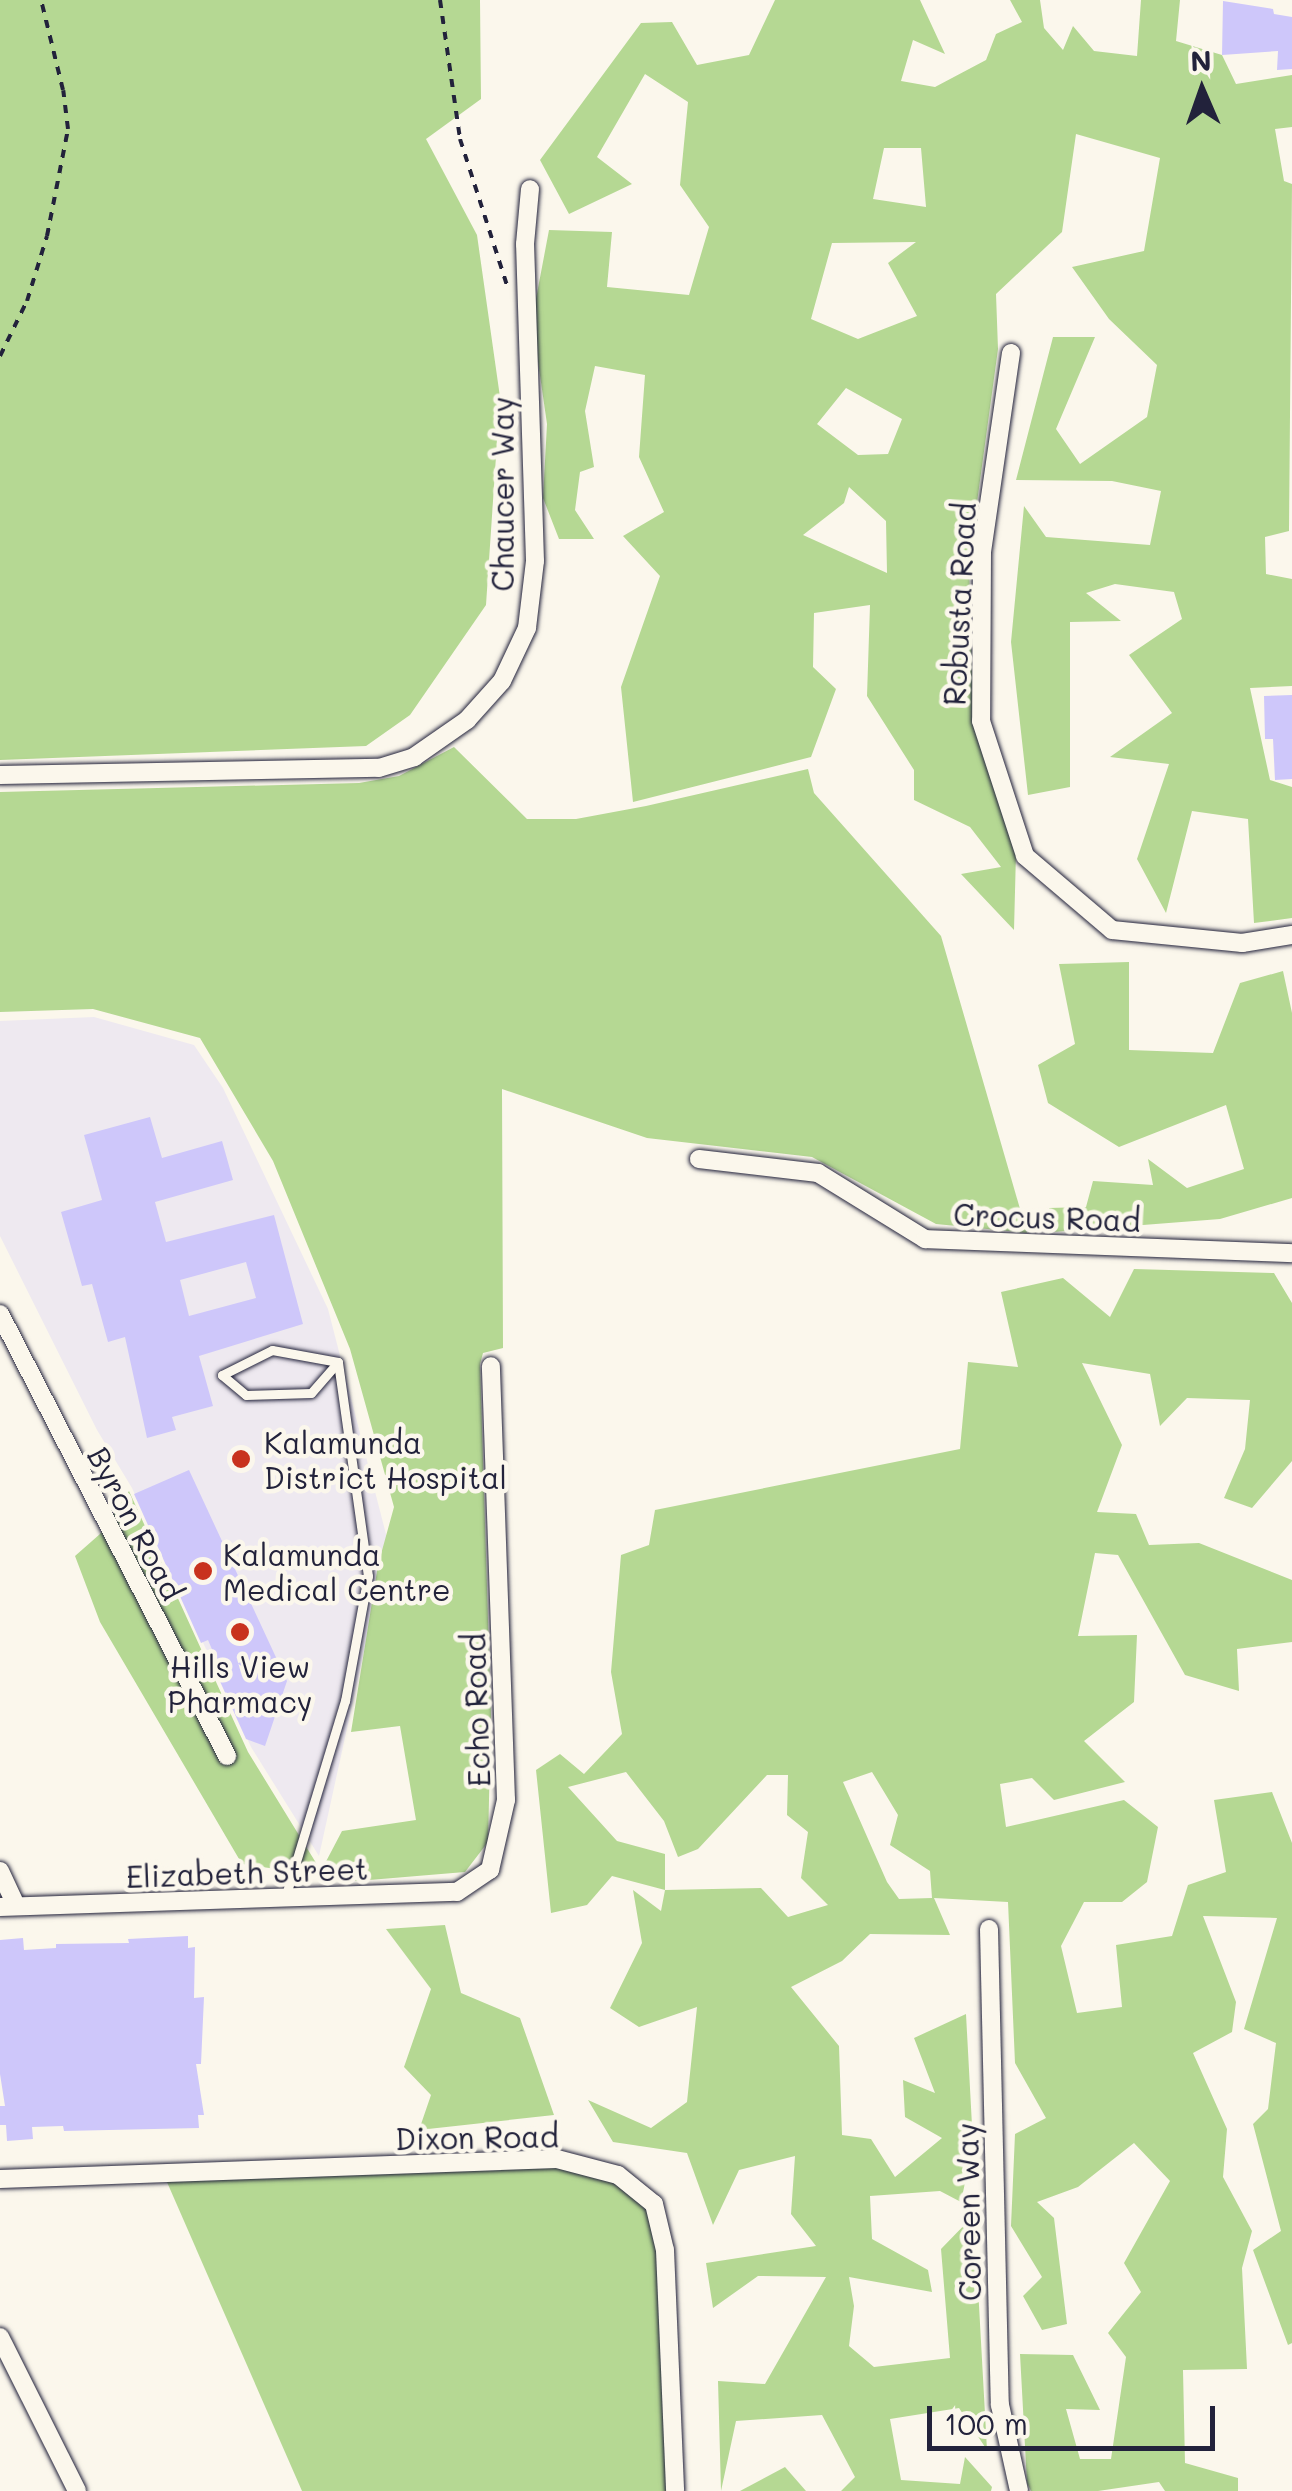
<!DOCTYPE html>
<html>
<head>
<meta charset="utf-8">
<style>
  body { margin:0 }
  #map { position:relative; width:1292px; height:2491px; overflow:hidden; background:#fbf7ec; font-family:Mali,sans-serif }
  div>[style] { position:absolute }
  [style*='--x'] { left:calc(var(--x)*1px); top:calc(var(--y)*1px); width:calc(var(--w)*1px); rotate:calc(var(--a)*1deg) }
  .built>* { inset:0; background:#eee9f0 }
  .green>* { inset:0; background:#b5d893 }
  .building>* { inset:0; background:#cec7fa }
  .path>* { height:4px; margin-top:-2px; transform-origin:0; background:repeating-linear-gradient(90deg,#22223b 0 8px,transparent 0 16px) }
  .roads { filter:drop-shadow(0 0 2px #22223b) drop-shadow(0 0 2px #22223b) }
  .service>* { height:9px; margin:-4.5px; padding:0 4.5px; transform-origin:4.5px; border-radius:4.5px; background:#fbf7ec }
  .minor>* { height:18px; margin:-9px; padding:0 9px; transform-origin:9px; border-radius:9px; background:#fbf7ec }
  .dots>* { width:28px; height:28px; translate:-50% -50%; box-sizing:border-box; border:5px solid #fbf7ec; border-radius:50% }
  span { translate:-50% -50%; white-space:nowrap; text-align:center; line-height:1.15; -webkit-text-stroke:9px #fbf7ec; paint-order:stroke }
  .street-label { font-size:30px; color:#22223b }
  .poi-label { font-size:30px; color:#22223b }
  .left { translate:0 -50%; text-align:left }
  .north { position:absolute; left:1152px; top:40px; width:100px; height:100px; -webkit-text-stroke:8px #fbf7ec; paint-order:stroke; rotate:358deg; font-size:28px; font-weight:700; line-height:40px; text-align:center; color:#22223b }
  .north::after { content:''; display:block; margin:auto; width:35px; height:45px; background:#22223b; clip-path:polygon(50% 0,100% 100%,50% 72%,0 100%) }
  .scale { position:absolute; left:927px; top:2406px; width:288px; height:45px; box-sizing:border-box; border:5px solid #22223b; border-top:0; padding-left:12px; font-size:30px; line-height:35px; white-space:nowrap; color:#22223b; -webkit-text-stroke:8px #fbf7ec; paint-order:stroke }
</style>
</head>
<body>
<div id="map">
  <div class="built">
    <div style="clip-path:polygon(94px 1017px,194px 1045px,223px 1088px,328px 1309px,388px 1542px,319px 1856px,251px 1747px,132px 1488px,97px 1430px,0 1236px,0 1021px)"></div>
  </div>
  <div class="green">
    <div style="clip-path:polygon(0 0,480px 0,481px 99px,426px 139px,477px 235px,500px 397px,486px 605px,410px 715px,366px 746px,0 760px)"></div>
    <div style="clip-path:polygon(evenodd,775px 0,920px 0,945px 54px,913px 40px,901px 81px,935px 87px,986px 60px,996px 34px,1022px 22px,1010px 0,1040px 0,1044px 28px,1063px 50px,1073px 26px,1094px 51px,1137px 56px,1141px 0,1180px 0,1176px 41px,1222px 55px,1236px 84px,1292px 75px,1292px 127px,1275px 129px,1284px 181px,1292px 184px,1289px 531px,1265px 537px,1266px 574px,1292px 579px,1292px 686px,1250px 688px,1270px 780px,1292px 787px,1292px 918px,1254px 923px,1248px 819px,1192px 811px,1166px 913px,1137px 859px,1169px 764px,1110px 757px,1172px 713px,1129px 655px,1182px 619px,1174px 592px,1115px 584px,1086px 593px,1121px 621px,1070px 622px,1070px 787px,1028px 795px,1011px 642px,1024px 506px,1046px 537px,1150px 545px,1161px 491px,1112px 481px,1016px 480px,1053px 337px,1095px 337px,1056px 429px,1080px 464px,1147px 417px,1157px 365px,1109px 319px,1072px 267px,1144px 251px,1160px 158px,1076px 134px,1062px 232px,996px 294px,998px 349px,969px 561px,973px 711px,1016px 853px,1014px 930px,961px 874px,1001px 867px,970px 827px,914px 800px,914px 770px,867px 696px,870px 605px,814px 613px,813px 667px,836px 689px,811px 757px,633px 802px,621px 687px,660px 576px,623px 536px,664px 512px,639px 457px,645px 375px,595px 366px,585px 411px,594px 467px,580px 472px,575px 510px,594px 539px,559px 539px,543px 498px,547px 424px,532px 320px,549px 230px,612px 232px,607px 287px,689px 295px,709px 227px,680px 185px,688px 102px,645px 74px,597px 157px,632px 184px,569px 214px,540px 160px,641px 23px,672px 22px,697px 65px,749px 55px,775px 0,884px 148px,921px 148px,926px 207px,873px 199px,884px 148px,775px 0,916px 242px,888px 263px,917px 316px,858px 339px,811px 319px,832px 243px,916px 242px,775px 0,846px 388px,902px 419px,888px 454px,858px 455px,817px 424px,846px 388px,775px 0,849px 487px,886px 521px,887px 573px,803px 535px,844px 503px,849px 487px)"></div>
    <div style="clip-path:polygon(454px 747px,527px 819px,576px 819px,646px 806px,808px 769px,814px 793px,941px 936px,1027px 1233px,936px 1224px,812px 1157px,647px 1138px,502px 1089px,503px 1348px,483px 1353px,480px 1364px,491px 1715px,488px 1842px,465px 1872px,357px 1881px,242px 1864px,100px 1622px,75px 1556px,100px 1534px,129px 1491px,248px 1752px,321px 1871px,342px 1831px,416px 1820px,400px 1726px,351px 1732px,378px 1565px,394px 1507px,350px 1349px,273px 1161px,200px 1038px,93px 1009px,0 1012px,0 792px,359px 783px,399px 776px)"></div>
    <div style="clip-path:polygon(1129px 962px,1129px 1050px,1213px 1053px,1240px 983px,1283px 971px,1292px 1013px,1292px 1198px,1220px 1219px,1053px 1232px,1049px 1208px,1086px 1207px,1093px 1181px,1153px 1185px,1148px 1159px,1187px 1188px,1244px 1169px,1226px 1105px,1119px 1147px,1048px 1103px,1038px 1065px,1075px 1044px,1059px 964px)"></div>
    <div style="clip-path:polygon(evenodd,1134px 1269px,1274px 1273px,1292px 1303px,1292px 1461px,1252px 1508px,1224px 1498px,1245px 1449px,1250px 1400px,1187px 1398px,1160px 1426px,1150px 1374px,1082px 1363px,1122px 1445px,1097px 1512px,1136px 1514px,1149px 1545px,1199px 1543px,1292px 1580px,1292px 1642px,1237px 1649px,1239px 1691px,1185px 1675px,1118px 1555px,1095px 1553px,1078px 1636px,1137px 1635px,1134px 1702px,1084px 1741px,1125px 1782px,1054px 1800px,1032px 1778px,1000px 1784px,1006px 1827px,1124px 1800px,1158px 1827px,1147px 1882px,1122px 1902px,1084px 1902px,1061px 1946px,1077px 2013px,1122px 2007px,1116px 1945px,1172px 1936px,1188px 1885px,1226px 1872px,1214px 1800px,1272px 1792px,1292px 1843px,1292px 2343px,1288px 2345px,1253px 2250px,1281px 2231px,1253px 2124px,1268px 2109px,1276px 2043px,1244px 2029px,1277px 1918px,1203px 1916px,1236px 2002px,1232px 2032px,1193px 2053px,1227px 2129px,1223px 2177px,1252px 2231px,1242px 2268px,1247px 2369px,1183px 2370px,1185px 2463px,1238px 2478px,1238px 2491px,1165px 2491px,1159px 2482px,1098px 2491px,1031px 2491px,1027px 2483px,1020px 2354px,1073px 2355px,1100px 2410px,1066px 2409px,1080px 2459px,1111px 2459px,1126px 2357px,1108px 2333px,1141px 2292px,1124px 2263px,1170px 2181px,1134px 2143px,1078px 2187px,1037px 2202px,1054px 2218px,1067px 2324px,1042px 2330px,1023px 2296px,1042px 2277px,1011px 2226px,1015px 2134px,1046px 2118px,1015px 2063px,1008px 1902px,934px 1898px,950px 1935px,870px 1934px,842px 1961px,791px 1987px,839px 2046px,842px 2135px,871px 2139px,895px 2177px,942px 2138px,905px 2117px,903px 2080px,935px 2093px,914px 2038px,966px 2014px,973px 2144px,961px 2202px,940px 2191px,870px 2196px,872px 2239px,928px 2270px,932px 2292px,849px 2277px,854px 2306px,849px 2346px,874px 2367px,950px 2358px,941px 2249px,974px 2215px,987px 2450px,959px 2408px,890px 2419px,901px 2480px,960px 2484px,965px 2457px,992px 2487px,991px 2491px,841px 2491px,855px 2477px,822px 2415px,736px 2421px,721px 2491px,718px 2381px,765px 2384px,826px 2277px,758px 2276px,713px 2308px,706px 2263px,816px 2246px,791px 2214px,795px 2156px,739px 2170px,713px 2225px,687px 2153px,613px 2142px,588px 2100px,651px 2128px,687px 2102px,697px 2007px,639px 2027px,610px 2008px,642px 1943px,633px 1890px,661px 1911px,665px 1890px,612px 1876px,587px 1905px,551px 1913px,536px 1770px,560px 1754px,584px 1774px,622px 1734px,611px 1672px,621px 1555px,649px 1545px,655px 1510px,960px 1449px,968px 1362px,1018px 1367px,1001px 1292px,1063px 1278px,1110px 1317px,1134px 1269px,626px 1772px,664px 1821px,678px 1857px,698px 1849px,767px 1775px,788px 1775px,787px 1815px,808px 1832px,801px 1878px,828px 1905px,788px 1917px,761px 1888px,665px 1890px,665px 1854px,617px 1841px,568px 1787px,626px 1772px,1134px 1269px,872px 1772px,898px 1815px,890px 1845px,930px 1871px,932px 1898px,899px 1899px,887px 1882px,843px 1782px,872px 1772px)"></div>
    <div style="clip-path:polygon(445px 1925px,461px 1993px,520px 2018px,554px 2115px,419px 2130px,431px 2095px,404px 2067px,431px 1989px,386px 1929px)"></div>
    <div style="clip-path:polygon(557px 2159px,618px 2175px,654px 2204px,672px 2491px,302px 2491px,163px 2173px)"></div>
    <div style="clip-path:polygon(785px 2467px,806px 2491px,740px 2491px)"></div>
  </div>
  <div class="building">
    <div style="clip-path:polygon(1223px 1px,1273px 9px,1274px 14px,1292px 17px,1292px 69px,1277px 70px,1278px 51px,1222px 55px)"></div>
    <div style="clip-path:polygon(1292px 695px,1292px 779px,1275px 780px,1273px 739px,1265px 739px,1264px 696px)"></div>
    <div style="clip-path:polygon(evenodd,150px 1117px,162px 1158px,222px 1141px,233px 1180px,155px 1202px,166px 1242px,274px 1215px,303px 1324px,199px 1356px,213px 1406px,172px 1417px,176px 1430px,147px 1438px,125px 1337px,108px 1342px,92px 1284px,82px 1286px,61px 1212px,102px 1200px,84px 1135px,150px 1117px,246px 1262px,256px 1298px,189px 1316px,180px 1280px,246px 1262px)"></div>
    <div style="clip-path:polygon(189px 1470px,287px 1681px,265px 1746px,246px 1739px,218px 1677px,223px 1675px,208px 1640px,201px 1643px,134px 1494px)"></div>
    <div style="clip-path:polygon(188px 1936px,188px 1948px,195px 1947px,194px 1998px,204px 1997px,201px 2064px,196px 2064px,204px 2115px,198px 2115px,199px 2128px,64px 2131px,63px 2126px,32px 2127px,33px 2139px,7px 2141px,6px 2125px,0 2125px,0 2106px,5px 2106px,0 2074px,0 1940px,23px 1938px,24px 1950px,56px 1948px,56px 1944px,129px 1943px,128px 1939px)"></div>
  </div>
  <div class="path">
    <div style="--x:440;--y:0;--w:140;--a:81.8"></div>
    <div style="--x:460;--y:139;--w:153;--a:72.2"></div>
    <div style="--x:0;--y:356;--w:61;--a:-63.9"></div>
    <div style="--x:27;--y:301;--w:68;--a:-72.9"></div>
    <div style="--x:47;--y:236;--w:109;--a:-78.9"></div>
    <div style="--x:68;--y:129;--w:39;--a:-97"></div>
    <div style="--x:63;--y:90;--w:93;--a:-103.7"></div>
  </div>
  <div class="roads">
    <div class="service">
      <div style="--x:285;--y:1898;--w:206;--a:-73.1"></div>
      <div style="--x:345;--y:1701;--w:127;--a:-79.6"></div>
      <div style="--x:368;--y:1576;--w:216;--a:-98"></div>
      <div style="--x:338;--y:1362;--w:67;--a:-169.7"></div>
      <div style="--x:272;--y:1350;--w:56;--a:153.4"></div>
      <div style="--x:222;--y:1375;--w:31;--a:40"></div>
      <div style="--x:246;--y:1395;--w:65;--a:-1.8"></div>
      <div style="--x:311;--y:1393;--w:41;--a:-48.9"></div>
    </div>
    <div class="minor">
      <div style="--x:1011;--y:353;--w:201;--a:98.3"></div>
      <div style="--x:982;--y:552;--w:169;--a:90.3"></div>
      <div style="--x:981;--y:721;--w:142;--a:71.9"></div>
      <div style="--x:1025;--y:856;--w:114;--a:40.4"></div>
      <div style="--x:1112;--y:930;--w:131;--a:5.7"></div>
      <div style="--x:1242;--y:943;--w:51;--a:-9.1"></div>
      <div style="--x:0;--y:775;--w:379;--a:-1.1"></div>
      <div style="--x:379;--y:768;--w:37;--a:-17"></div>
      <div style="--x:414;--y:757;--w:65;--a:-34.9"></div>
      <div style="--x:467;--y:720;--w:52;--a:-48.1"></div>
      <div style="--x:502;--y:681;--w:59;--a:-64.7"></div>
      <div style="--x:527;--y:628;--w:67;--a:-83.2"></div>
      <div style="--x:535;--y:561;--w:317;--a:-91.8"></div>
      <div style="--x:525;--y:244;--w:55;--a:-84.8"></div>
      <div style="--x:699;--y:1159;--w:120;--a:6.7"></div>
      <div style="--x:818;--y:1173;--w:126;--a:31.7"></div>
      <div style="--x:925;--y:1239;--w:367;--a:2.2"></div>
      <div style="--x:0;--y:1314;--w:497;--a:62.8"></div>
      <div style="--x:0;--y:1871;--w:38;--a:65"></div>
      <div style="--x:0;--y:1907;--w:457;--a:-1.9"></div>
      <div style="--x:457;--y:1892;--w:40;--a:-34"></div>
      <div style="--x:490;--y:1870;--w:72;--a:-77.1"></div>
      <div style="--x:506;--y:1800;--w:434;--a:-92"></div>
      <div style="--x:989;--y:1929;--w:476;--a:88.7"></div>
      <div style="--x:1000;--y:2405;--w:88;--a:77.5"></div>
      <div style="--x:0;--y:2179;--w:557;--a:-2.06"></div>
      <div style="--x:557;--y:2159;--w:63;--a:14.7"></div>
      <div style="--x:618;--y:2175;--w:46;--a:38.9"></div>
      <div style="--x:654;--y:2204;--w:47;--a:76.6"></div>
      <div style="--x:665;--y:2250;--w:241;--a:87.6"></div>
      <div style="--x:0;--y:2337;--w:172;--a:63.4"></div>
    </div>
  </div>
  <div class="dots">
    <div style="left:241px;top:1459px;background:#c8321e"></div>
    <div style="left:203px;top:1571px;background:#c8321e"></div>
    <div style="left:240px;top:1632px;background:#c8321e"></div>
  </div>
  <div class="street-label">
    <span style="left:502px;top:494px;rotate:-90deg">Chaucer Way</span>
    <span style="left:959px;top:604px;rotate:-87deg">Robusta Road</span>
    <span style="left:1047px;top:1217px;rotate:2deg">Crocus Road</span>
    <span style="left:136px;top:1523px;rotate:62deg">Byron Road</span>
    <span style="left:476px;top:1710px;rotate:-92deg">Echo Road</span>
    <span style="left:247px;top:1872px;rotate:-2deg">Elizabeth Street</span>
    <span style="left:477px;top:2137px;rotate:-1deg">Dixon Road</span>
    <span style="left:968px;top:2212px;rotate:-91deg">Coreen Way</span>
  </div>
  <div class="poi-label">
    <span class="left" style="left:264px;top:1459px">Kalamunda<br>District Hospital</span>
    <span class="left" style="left:223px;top:1571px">Kalamunda<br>Medical Centre</span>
    <span style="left:240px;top:1683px">Hills View<br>Pharmacy</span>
  </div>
  <div class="north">N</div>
  <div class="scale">100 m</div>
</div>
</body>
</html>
